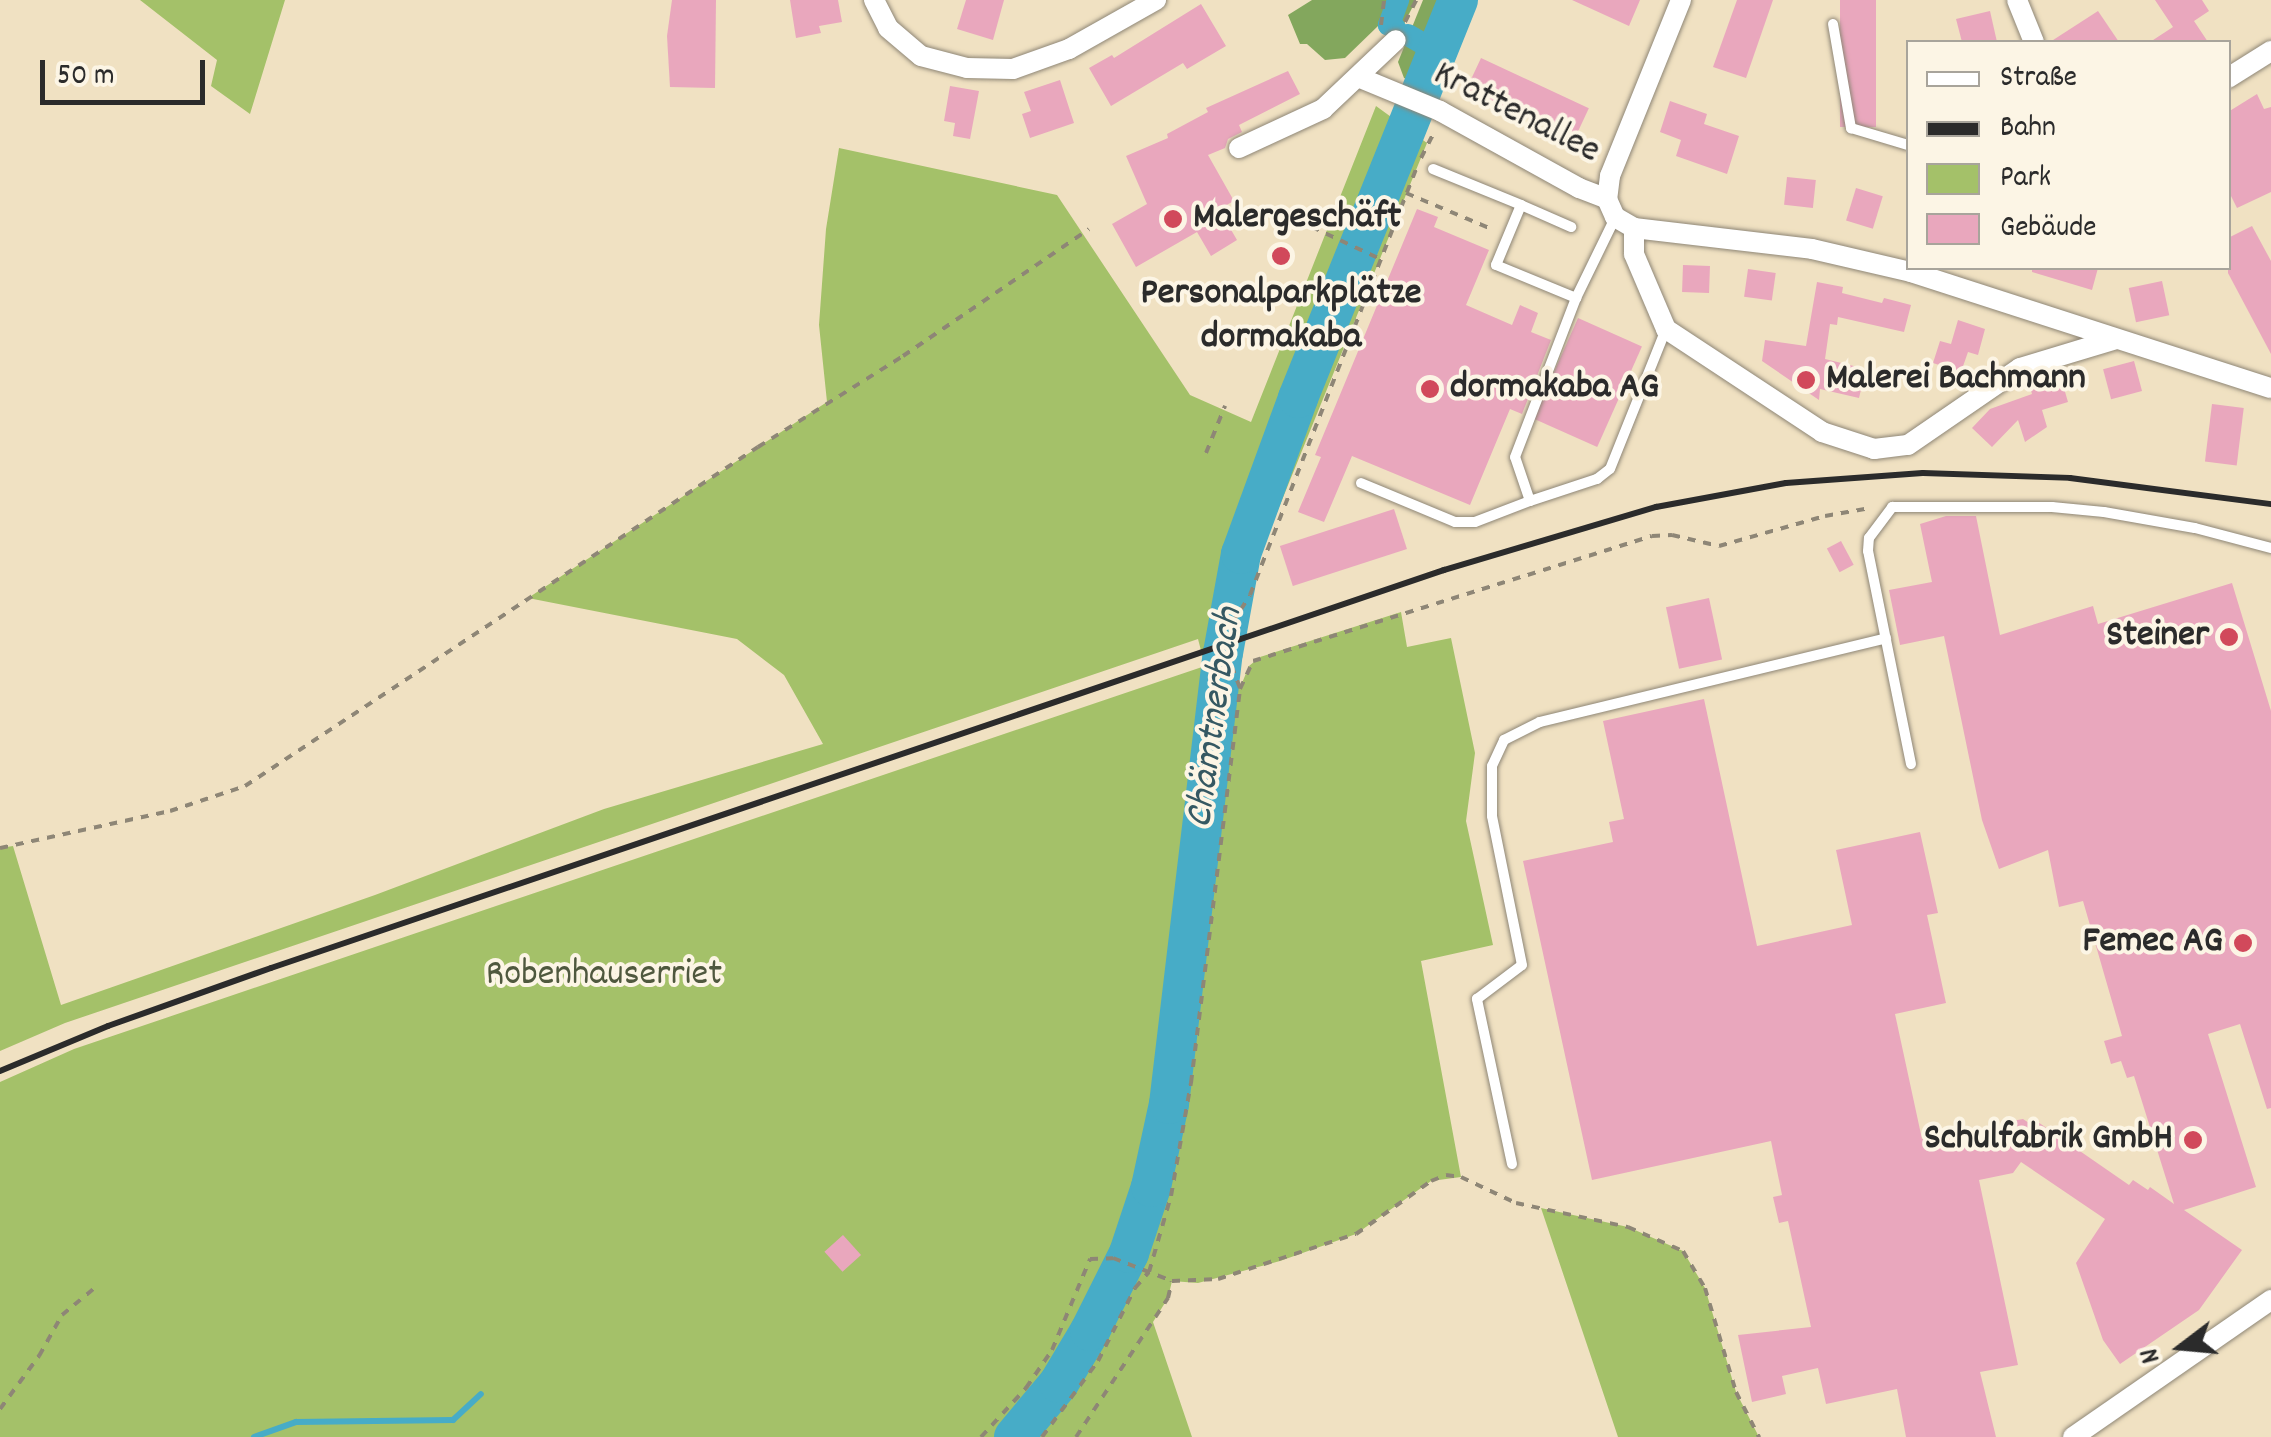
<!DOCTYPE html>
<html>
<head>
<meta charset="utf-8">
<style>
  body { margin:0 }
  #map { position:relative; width:2271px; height:1437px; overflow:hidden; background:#f0e1c2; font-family:Dekko,sans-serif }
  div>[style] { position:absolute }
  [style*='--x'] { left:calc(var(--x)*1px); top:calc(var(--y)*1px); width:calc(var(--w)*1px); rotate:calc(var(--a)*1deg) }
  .green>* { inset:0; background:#a4c169 }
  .forest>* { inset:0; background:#83a75d }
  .stream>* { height:6px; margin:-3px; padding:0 3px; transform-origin:3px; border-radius:3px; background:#47acc7 }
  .canal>* { height:22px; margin:-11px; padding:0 11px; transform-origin:11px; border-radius:11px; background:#47acc7 }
  .river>* { height:40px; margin:-20px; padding:0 20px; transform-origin:20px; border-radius:20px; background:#47acc7 }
  .building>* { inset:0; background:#e9a7bd; transform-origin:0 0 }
  .path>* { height:4px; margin-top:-2px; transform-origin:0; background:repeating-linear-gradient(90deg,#8e8676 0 8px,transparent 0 16px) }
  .roads { filter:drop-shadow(0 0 2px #8e8676) drop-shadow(0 0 2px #8e8676) }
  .lane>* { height:10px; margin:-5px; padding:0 5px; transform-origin:5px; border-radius:5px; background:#fff }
  .street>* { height:20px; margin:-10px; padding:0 10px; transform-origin:10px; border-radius:10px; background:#fff }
  .rail>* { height:6px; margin:-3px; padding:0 3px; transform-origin:3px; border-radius:3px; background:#2b2b2b }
  .dots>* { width:28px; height:28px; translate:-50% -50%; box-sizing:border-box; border:5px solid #fcf5e5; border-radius:50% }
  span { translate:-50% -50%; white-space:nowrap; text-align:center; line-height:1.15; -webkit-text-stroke:8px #fcf5e5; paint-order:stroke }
  .street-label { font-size:38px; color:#2b2b2b }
  .poi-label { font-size:38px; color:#2b2b2b; font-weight:700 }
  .left { translate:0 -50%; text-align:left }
  .right { translate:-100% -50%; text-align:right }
  .park-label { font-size:38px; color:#4f583e }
  .water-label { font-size:40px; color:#355862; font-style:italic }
  .legend { position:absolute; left:1906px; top:40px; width:325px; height:230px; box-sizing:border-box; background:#fcf5e5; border:2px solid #a8a49b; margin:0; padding:12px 18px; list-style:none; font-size:30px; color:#2b2b2b }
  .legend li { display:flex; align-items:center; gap:20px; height:50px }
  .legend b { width:50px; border:2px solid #a8a49b }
  .north { position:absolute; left:2131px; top:1297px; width:100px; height:100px; -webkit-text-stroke:8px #fcf5e5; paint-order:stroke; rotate:254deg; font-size:28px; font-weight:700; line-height:40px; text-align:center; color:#2b2b2b }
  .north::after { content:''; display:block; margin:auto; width:35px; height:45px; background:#2b2b2b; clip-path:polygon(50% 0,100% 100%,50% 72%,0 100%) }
  .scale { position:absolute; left:40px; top:60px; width:165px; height:45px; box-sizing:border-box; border:5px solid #2b2b2b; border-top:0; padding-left:12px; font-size:30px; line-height:35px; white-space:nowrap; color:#2b2b2b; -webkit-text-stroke:8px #fcf5e5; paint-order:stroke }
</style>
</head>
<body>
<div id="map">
  <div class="green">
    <div style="clip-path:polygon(140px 0,285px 0,250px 114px,211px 86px,217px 60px)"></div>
    <div style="clip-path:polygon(1376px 106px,1427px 143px,1232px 623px,1229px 660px,1240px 688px,1249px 666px,1260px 657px,1401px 612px,1407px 647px,1451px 638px,1475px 753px,1466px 821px,1493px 945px,1421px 961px,1461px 1177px,1431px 1181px,1356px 1234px,1280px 1261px,1198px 1283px,1172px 1281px,1168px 1298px,1153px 1322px,1192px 1437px,0 1437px,0 1082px,74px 1049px,1205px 666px,1198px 639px,65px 1023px,0 1051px,0 848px,13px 846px,61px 1005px,375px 895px,604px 809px,823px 744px,784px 675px,737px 639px,528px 598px,827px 402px,819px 325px,826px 229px,839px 148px,1057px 195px,1190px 395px,1251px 422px)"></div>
    <div style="clip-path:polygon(1541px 1208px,1628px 1227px,1683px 1251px,1705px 1288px,1736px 1392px,1759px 1437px,1618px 1437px)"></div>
  </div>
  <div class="forest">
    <div style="clip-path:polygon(1312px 0,1416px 0,1396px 40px,1378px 26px,1345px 58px,1325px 60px,1307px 44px,1300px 44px,1288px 15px)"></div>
    <div style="clip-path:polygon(1423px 0,1458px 0,1426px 85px,1404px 78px,1398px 62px)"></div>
  </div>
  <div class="stream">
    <div style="--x:254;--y:1437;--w:45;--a:-19.7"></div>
    <div style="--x:296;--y:1422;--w:157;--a:-0.7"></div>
    <div style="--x:453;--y:1420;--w:38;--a:-43"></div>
  </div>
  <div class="canal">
    <div style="--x:1395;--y:28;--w:7;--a:-153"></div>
    <div style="--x:1389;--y:25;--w:27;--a:-70"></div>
    <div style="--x:1408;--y:35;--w:36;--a:30"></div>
  </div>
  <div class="river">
    <div style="--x:1014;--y:1437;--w:70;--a:-50.2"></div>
    <div style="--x:1059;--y:1383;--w:61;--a:-59.2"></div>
    <div style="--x:1090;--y:1331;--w:87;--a:-63.4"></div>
    <div style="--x:1129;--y:1253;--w:70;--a:-71.6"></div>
    <div style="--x:1151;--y:1187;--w:85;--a:-77.8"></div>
    <div style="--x:1169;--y:1104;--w:454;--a:-83.2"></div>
    <div style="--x:1223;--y:653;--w:101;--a:-79.7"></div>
    <div style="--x:1241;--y:554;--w:166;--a:-69.9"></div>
    <div style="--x:1298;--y:398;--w:429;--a:-68.1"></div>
  </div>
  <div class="building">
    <div style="clip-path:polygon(672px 0,716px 0,715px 88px,670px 87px,667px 36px)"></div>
    <div style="clip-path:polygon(790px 0,838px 0,842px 22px,819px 26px,821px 33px,796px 38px)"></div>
    <div style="clip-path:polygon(966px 0,1004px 0,993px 40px,957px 29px)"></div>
    <div style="clip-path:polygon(1572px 0,1640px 0,1629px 26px)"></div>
    <div style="clip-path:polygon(1737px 0,1773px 0,1746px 78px,1713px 67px)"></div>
    <div style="left:1840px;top:0;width:36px;height:127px"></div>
    <div style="clip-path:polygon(2155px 0,2202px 0,2209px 11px,2194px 21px,2208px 42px,2150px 42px,2173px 27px)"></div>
    <div style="clip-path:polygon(1201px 4px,1226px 46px,1187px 69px,1183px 63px,1111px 106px,1089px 68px,1112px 55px,1114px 58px)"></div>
    <div style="clip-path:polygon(1990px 11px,1997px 42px,1962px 42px,1956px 19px)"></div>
    <div style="clip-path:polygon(2098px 11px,2119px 42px,2050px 42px)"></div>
    <div style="left:1481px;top:58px;width:119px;height:34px;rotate:25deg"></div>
    <div style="clip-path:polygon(1288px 71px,1300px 94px,1239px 125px,1242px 132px,1228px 139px,1225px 148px,1208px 155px,1234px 201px,1219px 209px,1237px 240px,1211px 256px,1197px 232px,1136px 267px,1112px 224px,1147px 204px,1126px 156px,1168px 138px,1167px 134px,1208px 112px,1206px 108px)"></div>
    <div style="clip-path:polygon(1060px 80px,1074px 123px,1030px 138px,1022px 114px,1031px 111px,1024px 92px)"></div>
    <div style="clip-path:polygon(950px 86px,979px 91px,970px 139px,953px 136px,955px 123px,944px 121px)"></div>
    <div style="clip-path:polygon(2257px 94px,2264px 109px,2271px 107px,2271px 192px,2237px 208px,2228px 190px,2228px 112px)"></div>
    <div style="clip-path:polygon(1670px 101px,1707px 114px,1704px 124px,1739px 136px,1727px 174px,1676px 156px,1681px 140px,1660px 132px)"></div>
    <div style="left:1787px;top:177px;width:29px;height:28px;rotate:6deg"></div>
    <div style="left:1856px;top:188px;width:28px;height:34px;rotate:17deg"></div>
    <div style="clip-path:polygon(1417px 209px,1438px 217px,1434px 227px,1489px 250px,1466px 305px,1512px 325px,1520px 305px,1538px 313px,1531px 332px,1551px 340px,1522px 414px,1510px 409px,1470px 505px,1352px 456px,1324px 522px,1298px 512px,1321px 457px,1315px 455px)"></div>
    <div style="clip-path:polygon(2252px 226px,2271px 261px,2271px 354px,2228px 273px,2228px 238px)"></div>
    <div style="left:1683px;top:265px;width:27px;height:27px;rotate:2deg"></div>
    <div style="clip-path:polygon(2032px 268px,2098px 268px,2092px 290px,2032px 272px)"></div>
    <div style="left:1748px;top:269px;width:28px;height:28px;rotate:8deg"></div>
    <div style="left:2162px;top:281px;width:35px;height:34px;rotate:78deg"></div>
    <div style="clip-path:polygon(1817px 282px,1843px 287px,1842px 293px,1882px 303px,1884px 298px,1911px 305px,1904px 332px,1838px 317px,1837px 325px,1830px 324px,1825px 359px,1866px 369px,1859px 398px,1820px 389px,1819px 400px,1762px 361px,1765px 340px,1806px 346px)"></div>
    <div style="left:1578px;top:318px;width:70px;height:110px;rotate:24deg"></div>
    <div style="clip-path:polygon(1958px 320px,1985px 329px,1978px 355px,1968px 352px,1961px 372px,1933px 363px,1940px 341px,1951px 344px)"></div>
    <div style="left:2134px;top:361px;width:31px;height:32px;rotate:75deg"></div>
    <div style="clip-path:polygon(2059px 371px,2068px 402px,2042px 410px,2047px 427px,2025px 442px,2018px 420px,1992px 447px,1972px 428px,1990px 409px,2032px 394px,2028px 380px)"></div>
    <div style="left:2212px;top:404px;width:32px;height:58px;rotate:7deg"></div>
    <div style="left:1394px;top:509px;width:42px;height:120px;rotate:72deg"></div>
    <div style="clip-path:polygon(1946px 516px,1976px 516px,2000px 635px,2093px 606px,2098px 624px,2232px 583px,2271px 711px,2271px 1108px,2267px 1109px,2240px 1024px,2208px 1034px,2256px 1187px,2184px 1210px,2242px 1250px,2199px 1310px,2120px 1364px,2103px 1340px,2076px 1263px,2105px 1219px,2021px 1162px,2013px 1173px,1979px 1180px,2018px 1365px,1980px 1372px,1996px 1437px,1906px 1437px,1897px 1389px,1826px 1404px,1818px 1368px,1782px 1376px,1786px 1394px,1752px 1402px,1738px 1335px,1811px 1327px,1788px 1221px,1779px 1223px,1773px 1197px,1782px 1195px,1771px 1141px,1592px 1180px,1523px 861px,1613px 842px,1609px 822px,1624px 819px,1603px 721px,1704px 699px,1757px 946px,1852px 925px,1836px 850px,1920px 832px,1938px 913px,1927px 915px,1946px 1003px,1895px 1014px,1922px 1139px,1969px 1129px,1970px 1136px,2002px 1129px,2007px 1122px,2023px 1119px,2032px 1125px,2035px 1120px,2129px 1185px,2133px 1180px,2148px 1190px,2150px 1187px,2174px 1204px,2134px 1076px,2127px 1078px,2121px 1061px,2111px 1064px,2104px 1041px,2122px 1036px,2083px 901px,2059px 907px,2048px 850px,1999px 869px,1982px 820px,1944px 636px,1900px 645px,1889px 590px,1932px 582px,1920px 524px)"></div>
    <div style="left:1841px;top:541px;width:27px;height:16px;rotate:62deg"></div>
    <div style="left:1709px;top:598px;width:63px;height:44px;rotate:78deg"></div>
    <div style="left:843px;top:1235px;width:27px;height:25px;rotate:48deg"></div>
  </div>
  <div class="path">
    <div style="--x:1405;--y:22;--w:25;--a:-63"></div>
    <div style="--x:1381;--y:25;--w:25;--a:-83"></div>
    <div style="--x:1421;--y:158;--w:30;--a:-63"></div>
    <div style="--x:1406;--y:193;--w:95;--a:22.8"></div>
    <div style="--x:1297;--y:220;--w:89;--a:25.1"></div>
    <div style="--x:1206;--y:453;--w:51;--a:-68"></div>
    <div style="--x:1240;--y:688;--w:30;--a:-111"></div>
    <div style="--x:1229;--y:660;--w:37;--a:-85"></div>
    <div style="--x:1232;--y:623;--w:33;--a:-57"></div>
    <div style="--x:1250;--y:595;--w:459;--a:-68.7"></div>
    <div style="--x:0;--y:848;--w:174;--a:-12.3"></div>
    <div style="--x:170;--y:811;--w:79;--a:-18.4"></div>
    <div style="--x:245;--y:786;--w:615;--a:-33.46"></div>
    <div style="--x:758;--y:447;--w:171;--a:-32.1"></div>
    <div style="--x:903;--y:356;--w:225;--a:-34.3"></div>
    <div style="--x:0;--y:1409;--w:66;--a:-53.7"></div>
    <div style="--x:39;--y:1356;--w:47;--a:-60.7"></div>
    <div style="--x:62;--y:1315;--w:45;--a:-39.6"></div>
    <div style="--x:981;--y:1437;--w:67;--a:-47.4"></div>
    <div style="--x:1026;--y:1388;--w:46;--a:-55.6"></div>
    <div style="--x:1052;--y:1350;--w:99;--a:-67.3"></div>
    <div style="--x:1090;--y:1259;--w:23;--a:-2"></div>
    <div style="--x:1113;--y:1258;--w:63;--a:21.3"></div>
    <div style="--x:1172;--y:1281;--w:46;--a:-2.5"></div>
    <div style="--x:1218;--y:1279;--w:145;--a:-18.1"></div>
    <div style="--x:1356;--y:1234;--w:92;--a:-35.2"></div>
    <div style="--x:1431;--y:1181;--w:16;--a:-22"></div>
    <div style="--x:1446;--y:1175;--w:15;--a:8"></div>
    <div style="--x:1461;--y:1177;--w:61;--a:25.3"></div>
    <div style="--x:1516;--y:1203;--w:115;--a:12.1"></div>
    <div style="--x:1628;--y:1227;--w:60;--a:23.6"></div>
    <div style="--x:1683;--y:1251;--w:43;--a:59.3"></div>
    <div style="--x:1705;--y:1288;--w:109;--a:73.4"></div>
    <div style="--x:1736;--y:1392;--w:51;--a:62.9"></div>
    <div style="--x:1042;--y:1437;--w:94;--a:-53.6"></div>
    <div style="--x:1098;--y:1361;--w:82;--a:-63.1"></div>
    <div style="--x:1135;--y:1288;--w:21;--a:-49"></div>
    <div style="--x:1149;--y:1272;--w:79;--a:-73.9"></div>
    <div style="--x:1171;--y:1196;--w:115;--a:-80"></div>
    <div style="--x:1191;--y:1083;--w:397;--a:-82.9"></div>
    <div style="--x:1240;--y:689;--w:31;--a:-65"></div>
    <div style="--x:1253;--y:661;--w:418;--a:-17.4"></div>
    <div style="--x:1652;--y:536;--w:20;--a:-3"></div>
    <div style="--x:1672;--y:535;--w:48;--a:13.2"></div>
    <div style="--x:1719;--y:546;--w:110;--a:-15.8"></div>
    <div style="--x:1825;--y:516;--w:46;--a:-10.1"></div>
    <div style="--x:1076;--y:1437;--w:167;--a:-56.5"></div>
    <div style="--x:1168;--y:1298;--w:17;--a:-77"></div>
  </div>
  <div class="roads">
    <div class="lane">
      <div style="--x:1833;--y:24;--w:106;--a:80.2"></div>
      <div style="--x:1851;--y:128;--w:59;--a:16.6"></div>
      <div style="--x:1433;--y:169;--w:95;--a:22.2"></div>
      <div style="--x:1521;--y:205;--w:65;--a:112.6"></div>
      <div style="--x:1496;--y:265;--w:87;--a:22.4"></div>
      <div style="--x:1521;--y:205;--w:55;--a:23.7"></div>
      <div style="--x:1361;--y:483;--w:102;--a:22.5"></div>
      <div style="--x:1455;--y:522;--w:20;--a:0"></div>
      <div style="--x:1475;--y:522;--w:59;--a:-20.9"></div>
      <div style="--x:1530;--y:501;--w:46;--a:-108.8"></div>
      <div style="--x:1515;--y:457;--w:170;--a:-69"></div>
      <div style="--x:1576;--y:298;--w:89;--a:-64"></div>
      <div style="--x:1530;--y:501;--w:71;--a:-18.2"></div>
      <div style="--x:1597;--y:479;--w:16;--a:-38"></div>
      <div style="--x:1610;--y:469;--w:151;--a:-68.2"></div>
      <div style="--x:1911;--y:764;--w:217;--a:-101.4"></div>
      <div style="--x:1868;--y:551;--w:13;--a:-86"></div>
      <div style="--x:1869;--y:538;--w:39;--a:-53"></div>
      <div style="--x:1892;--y:507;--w:160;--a:0"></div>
      <div style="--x:2052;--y:507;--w:52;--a:5.5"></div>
      <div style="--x:2104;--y:512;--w:92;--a:10"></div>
      <div style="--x:2195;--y:528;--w:79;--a:14.7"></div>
      <div style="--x:1512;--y:1164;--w:169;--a:-102"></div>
      <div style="--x:1477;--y:999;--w:56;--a:-37.1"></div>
      <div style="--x:1522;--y:965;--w:152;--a:-101.4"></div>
      <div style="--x:1492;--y:816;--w:50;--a:-90"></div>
      <div style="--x:1492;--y:766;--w:29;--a:-65"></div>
      <div style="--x:1504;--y:740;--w:40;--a:-26.6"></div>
      <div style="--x:1540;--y:722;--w:356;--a:-13.6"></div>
    </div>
    <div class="street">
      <div style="--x:874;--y:0;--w:31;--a:63"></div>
      <div style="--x:888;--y:28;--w:43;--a:40.3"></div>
      <div style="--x:921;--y:56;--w:48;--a:14.6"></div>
      <div style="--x:967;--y:68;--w:46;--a:1.2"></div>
      <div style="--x:1013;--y:69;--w:59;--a:-19.7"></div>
      <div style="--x:1069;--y:49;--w:100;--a:-29.4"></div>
      <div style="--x:1681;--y:0;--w:190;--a:112"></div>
      <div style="--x:1610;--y:176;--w:23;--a:97"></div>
      <div style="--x:1607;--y:199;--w:20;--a:66"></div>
      <div style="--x:1615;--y:217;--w:22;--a:30"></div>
      <div style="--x:1634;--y:228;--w:179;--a:6.7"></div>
      <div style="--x:1812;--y:249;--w:102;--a:13.1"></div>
      <div style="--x:1911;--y:272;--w:378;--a:17.9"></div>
      <div style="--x:2017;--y:0;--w:45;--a:68"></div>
      <div style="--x:1358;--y:77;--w:89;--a:22.5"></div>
      <div style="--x:1440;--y:111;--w:159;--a:29"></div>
      <div style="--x:1579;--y:188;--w:30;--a:21"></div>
      <div style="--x:2228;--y:78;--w:51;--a:-32.1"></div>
      <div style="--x:1239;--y:148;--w:93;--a:-24.9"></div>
      <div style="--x:1323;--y:109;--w:100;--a:-43.4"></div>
      <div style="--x:1634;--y:228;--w:26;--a:90"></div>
      <div style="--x:1634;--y:254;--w:82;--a:66.9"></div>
      <div style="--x:1666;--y:329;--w:187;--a:33.4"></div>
      <div style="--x:1822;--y:432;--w:55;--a:18.1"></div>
      <div style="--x:1874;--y:449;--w:34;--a:-7"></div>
      <div style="--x:1908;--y:445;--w:136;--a:-34.5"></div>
      <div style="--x:2020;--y:368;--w:100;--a:-16.8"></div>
      <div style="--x:2073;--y:1437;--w:241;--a:-34.7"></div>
    </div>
  </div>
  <div class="rail">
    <div style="--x:0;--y:1071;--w:117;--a:-22.6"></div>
    <div style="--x:108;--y:1026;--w:173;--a:-19.6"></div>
    <div style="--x:271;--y:968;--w:1239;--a:-18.74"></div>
    <div style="--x:1444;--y:570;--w:221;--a:-16.6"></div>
    <div style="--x:1656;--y:507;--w:132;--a:-10.5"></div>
    <div style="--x:1786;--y:483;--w:137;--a:-4.2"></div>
    <div style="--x:1923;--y:473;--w:147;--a:1.9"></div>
    <div style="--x:2070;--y:478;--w:203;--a:7.4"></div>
  </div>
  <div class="dots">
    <div style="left:1173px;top:219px;background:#d1495b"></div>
    <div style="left:1281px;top:256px;background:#d1495b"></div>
    <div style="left:1806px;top:380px;background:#d1495b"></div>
    <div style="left:1430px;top:389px;background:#d1495b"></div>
    <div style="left:2229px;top:637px;background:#d1495b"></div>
    <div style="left:2243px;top:943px;background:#d1495b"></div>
    <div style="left:2193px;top:1140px;background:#d1495b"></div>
  </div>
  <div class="street-label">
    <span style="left:1516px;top:114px;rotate:27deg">Krattenallee</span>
  </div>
  <div class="poi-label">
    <span class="left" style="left:1193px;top:219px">Malergeschäft</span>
    <span style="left:1281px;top:317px">Personalparkplätze<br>dormakaba</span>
    <span class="left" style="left:1826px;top:380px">Malerei Bachmann</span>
    <span class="left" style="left:1450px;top:389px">dormakaba AG</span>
    <span class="right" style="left:2209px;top:637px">Steiner</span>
    <span class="right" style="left:2223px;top:943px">Femec AG</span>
    <span class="right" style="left:2173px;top:1140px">Schulfabrik GmbH</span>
  </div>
  <div class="park-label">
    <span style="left:604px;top:976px">Robenhauserriet</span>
  </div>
  <div class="water-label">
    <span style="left:1217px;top:718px;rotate:-82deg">Chämtnerbach</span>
  </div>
  <ul class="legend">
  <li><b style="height:12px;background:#fff"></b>Straße</li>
  <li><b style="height:12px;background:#2b2b2b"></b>Bahn</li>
  <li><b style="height:28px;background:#a4c169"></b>Park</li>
  <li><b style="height:28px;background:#e9a7bd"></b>Gebäude</li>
  </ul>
  <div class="north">N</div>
  <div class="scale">50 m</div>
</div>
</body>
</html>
